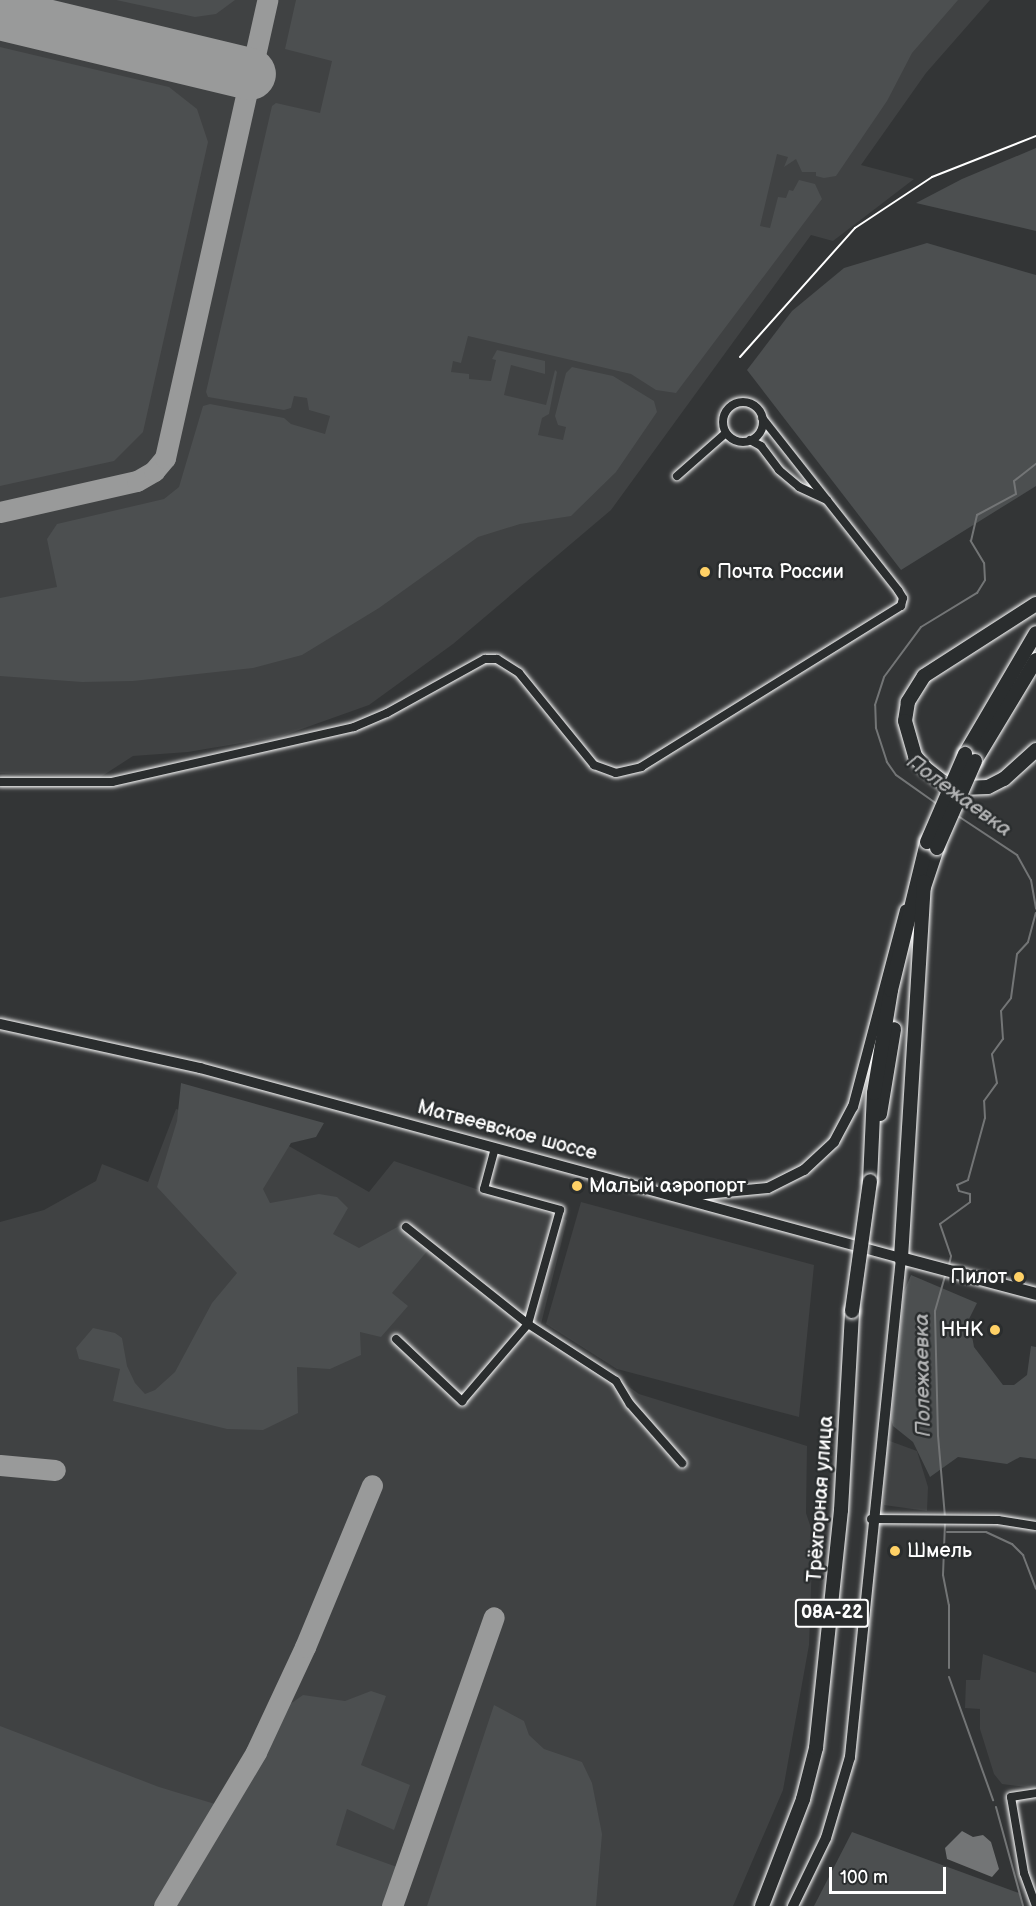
<!DOCTYPE html>
<html>
<head>
<meta charset="utf-8">
<style>
  body { margin:0 }
  #map { position:relative; width:1036px; height:1906px; overflow:hidden; background:#333536; font-family:"Balsamiq Sans",sans-serif }
  div>[style] { position:absolute }
  [style*='--x'] { left:calc(var(--x)*1px); top:calc(var(--y)*1px); width:calc(var(--w)*1px); rotate:calc(var(--a)*1deg) }
  .built>* { inset:0; background:#404243 }
  .green>* { inset:0; background:#4c4f50 }
  .water>* { inset:0; background:#737576 }
  .stream>* { height:2px; margin:-1px; padding:0 1px; transform-origin:1px; border-radius:1px; background:#737576 }
  .taxiway>* { height:21px; margin:-10.5px; padding:0 10.5px; transform-origin:10.5px; border-radius:10.5px; background:#999a9a }
  .runway>* { height:52px; margin:-26px; padding:0 26px; transform-origin:26px; border-radius:26px; background:#999a9a }
  .roads { filter:drop-shadow(0 0 2px #fff) drop-shadow(0 0 2px #fff) }
  .street>* { height:8px; margin:-4px; padding:0 4px; transform-origin:4px; border-radius:4px; background:#2a2d2e }
  .street>.ring { margin:-4px; padding:0; box-sizing:content-box; background:none; border:8px solid #2a2d2e; border-radius:50% }
  .secondary>* { height:10px; margin:-5px; padding:0 5px; transform-origin:5px; border-radius:5px; background:#2a2d2e }
  .primary>* { height:12px; margin:-6px; padding:0 6px; transform-origin:6px; border-radius:6px; background:#2a2d2e }
  .highway>* { height:14px; margin:-7px; padding:0 7px; transform-origin:7px; border-radius:7px; background:#2a2d2e }
  .rail>* { height:2px; margin:-1px; padding:0 1px; transform-origin:1px; border-radius:1px; background:#fff }
  .bridges { filter:drop-shadow(0 0 2px #fff) drop-shadow(0 0 2px #fff) }
  .highway-bridge>* { height:14px; margin:-7px; padding:0 7px; transform-origin:7px; border-radius:7px; background:#2a2d2e }
  .dots>* { width:16px; height:16px; translate:-50% -50%; box-sizing:border-box; border:3px solid #2a2d2e; border-radius:50% }
  span { translate:-50% -50%; white-space:nowrap; text-align:center; line-height:1.15; -webkit-text-stroke:5px #2a2d2e; paint-order:stroke }
  .shield-label span { padding:2px 4px; background:#2a2d2e; border:2px solid; border-radius:4px; -webkit-text-stroke-width:0 }
  .shield-label { font-size:18px; color:#fff; font-weight:700 }
  .poi-label { font-size:20px; color:#fff }
  .left { translate:0 -50%; text-align:left }
  .right { translate:-100% -50%; text-align:right }
  .street-label { font-size:20px; color:#fff }
  .water-label { font-size:21px; color:#b2b3b4; font-style:italic }
  .scale { position:absolute; left:829px; top:1867px; width:117px; height:27px; box-sizing:border-box; border:3px solid #fff; border-top:0; padding-left:8px; font-size:18px; line-height:21px; white-space:nowrap; color:#fff; -webkit-text-stroke:4px #2a2d2e; paint-order:stroke }
</style>
</head>
<body>
<div id="map">
  <div class="built">
    <div style="clip-path:polygon(0 0,990px 0,926px 73px,861px 165px,914px 179px,833px 241px,811px 235px,611px 510px,453px 644px,369px 705px,282px 736px,188px 752px,133px 756px,99px 778px,0 773px)"></div>
    <div style="clip-path:polygon(176px 1109px,261px 1130px,369px 1192px,394px 1161px,567px 1220px,541px 1324px,639px 1394px,807px 1446px,806px 1513px,813px 1534px,809px 1645px,783px 1790px,733px 1906px,0 1906px,0 1222px,44px 1210px,96px 1181px,102px 1164px,148px 1182px)"></div>
    <div style="clip-path:polygon(581px 1202px,814px 1265px,799px 1417px,617px 1369px,546px 1324px)"></div>
    <div style="clip-path:polygon(887px 1440px,917px 1451px,928px 1487px,927px 1511px,884px 1505px)"></div>
    <div style="clip-path:polygon(983px 1654px,1036px 1673px,1036px 1788px,1002px 1784px,994px 1774px,980px 1729px,980px 1709px,965px 1708px,966px 1680px,980px 1680px)"></div>
  </div>
  <div class="green">
    <div style="clip-path:polygon(116px 0,235px 0,216px 14px,195px 17px)"></div>
    <div style="clip-path:polygon(296px 0,958px 0,912px 53px,887px 101px,836px 176px,824px 178px,816px 176px,816px 172px,802px 172px,796px 159px,784px 167px,788px 157px,777px 154px,760px 226px,770px 228px,778px 197px,786px 198px,789px 190px,793px 191px,799px 180px,815px 184px,822px 199px,676px 393px,656px 390px,631px 374px,468px 336px,461px 363px,453px 361px,451px 372px,469px 374px,469px 379px,491px 381px,496px 360px,492px 359px,497px 350px,545px 361px,545px 374px,511px 365px,504px 395px,546px 405px,555px 370px,557px 372px,549px 414px,542px 418px,538px 435px,563px 440px,566px 427px,558px 425px,555px 416px,566px 373px,572px 367px,613px 376px,654px 401px,657px 412px,616px 472px,571px 516px,520px 524px,478px 537px,379px 608px,302px 655px,253px 668px,133px 681px,82px 682px,0 676px,0 598px,57px 587px,47px 539px,57px 524px,164px 499px,179px 487px,203px 406px,210px 404px,284px 418px,291px 424px,325px 434px,330px 416px,309px 410px,307px 398px,294px 396px,291px 408px,284px 410px,208px 397px,206px 392px,272px 106px,276px 103px,320px 113px,332px 61px,285px 49px)"></div>
    <div style="clip-path:polygon(0 47px,169px 87px,197px 109px,208px 142px,143px 432px,114px 461px,0 486px)"></div>
    <div style="clip-path:polygon(1036px 148px,1036px 231px,916px 203px,962px 179px)"></div>
    <div style="clip-path:polygon(927px 243px,1036px 275px,1036px 486px,901px 570px,747px 370px,792px 311px,844px 268px)"></div>
    <div style="clip-path:polygon(181px 1083px,324px 1123px,316px 1137px,291px 1143px,263px 1189px,270px 1203px,319px 1194px,337px 1197px,348px 1208px,333px 1234px,359px 1248px,401px 1225px,429px 1249px,392px 1293px,408px 1306px,381px 1337px,360px 1332px,361px 1355px,330px 1369px,297px 1367px,298px 1413px,263px 1430px,227px 1429px,113px 1401px,120px 1369px,79px 1359px,76px 1348px,93px 1328px,115px 1333px,122px 1338px,127px 1366px,135px 1383px,145px 1394px,155px 1390px,175px 1372px,212px 1303px,237px 1273px,157px 1187px,177px 1121px)"></div>
    <div style="clip-path:polygon(911px 1275px,977px 1303px,969px 1319px,974px 1347px,1003px 1385px,1014px 1385px,1027px 1375px,1031px 1346px,1036px 1347px,1036px 1459px,1020px 1457px,1007px 1464px,958px 1457px,930px 1477px,913px 1442px,893px 1426px,891px 1419px,904px 1292px)"></div>
    <div style="clip-path:polygon(371px 1691px,386px 1696px,361px 1765px,410px 1785px,394px 1830px,347px 1809px,336px 1845px,397px 1867px,384px 1906px,174px 1906px,283px 1709px,303px 1695px,345px 1701px)"></div>
    <div style="clip-path:polygon(494px 1705px,524px 1721px,529px 1735px,544px 1749px,582px 1762px,592px 1783px,602px 1834px,596px 1906px,427px 1906px)"></div>
    <div style="clip-path:polygon(0 1726px,159px 1787px,215px 1804px,153px 1906px,0 1906px)"></div>
    <div style="clip-path:polygon(852px 1832px,1019px 1893px,1022px 1906px,814px 1906px)"></div>
  </div>
  <div class="water">
    <div style="clip-path:polygon(962px 1831px,973px 1837px,983px 1835px,991px 1842px,999px 1869px,992px 1877px,947px 1859px,945px 1848px)"></div>
  </div>
  <div class="stream">
    <div style="--x:937;--y:804;--w:50;--a:-144.7"></div>
    <div style="--x:896;--y:775;--w:16;--a:-125"></div>
    <div style="--x:887;--y:762;--w:36;--a:-108"></div>
    <div style="--x:876;--y:728;--w:23;--a:-92"></div>
    <div style="--x:875;--y:705;--w:29;--a:-72"></div>
    <div style="--x:884;--y:677;--w:62;--a:-53.5"></div>
    <div style="--x:921;--y:627;--w:66;--a:-31.3"></div>
    <div style="--x:977;--y:593;--w:15;--a:-58"></div>
    <div style="--x:985;--y:580;--w:17;--a:-93"></div>
    <div style="--x:984;--y:563;--w:26;--a:-121"></div>
    <div style="--x:971;--y:541;--w:27;--a:-77"></div>
    <div style="--x:977;--y:515;--w:44;--a:-28.3"></div>
    <div style="--x:1016;--y:494;--w:13;--a:-99"></div>
    <div style="--x:1014;--y:481;--w:28;--a:-38"></div>
    <div style="--x:958;--y:816;--w:71;--a:33.5"></div>
    <div style="--x:1017;--y:855;--w:29;--a:61"></div>
    <div style="--x:1031;--y:880;--w:29;--a:80"></div>
    <div style="--x:949;--y:1265;--w:9;--a:-77"></div>
    <div style="--x:951;--y:1256;--w:34;--a:-109"></div>
    <div style="--x:940;--y:1224;--w:37;--a:-36"></div>
    <div style="--x:970;--y:1202;--w:8;--a:-90"></div>
    <div style="--x:970;--y:1194;--w:11;--a:-165"></div>
    <div style="--x:959;--y:1191;--w:6;--a:-108"></div>
    <div style="--x:957;--y:1185;--w:12;--a:-24"></div>
    <div style="--x:968;--y:1180;--w:64;--a:-74.7"></div>
    <div style="--x:985;--y:1118;--w:17;--a:-93"></div>
    <div style="--x:984;--y:1101;--w:22;--a:-54"></div>
    <div style="--x:997;--y:1083;--w:29;--a:-100"></div>
    <div style="--x:992;--y:1054;--w:19;--a:-54"></div>
    <div style="--x:1003;--y:1039;--w:28;--a:-94"></div>
    <div style="--x:1001;--y:1011;--w:16;--a:-52"></div>
    <div style="--x:1011;--y:998;--w:44;--a:-82.2"></div>
    <div style="--x:1017;--y:954;--w:16;--a:-47"></div>
    <div style="--x:1028;--y:942;--w:30;--a:-75"></div>
    <div style="--x:945;--y:1517;--w:81;--a:-94.9"></div>
    <div style="--x:938;--y:1436;--w:125;--a:-91.4"></div>
    <div style="--x:935;--y:1311;--w:40;--a:-74"></div>
    <div style="--x:945;--y:1523;--w:52;--a:92.2"></div>
    <div style="--x:943;--y:1575;--w:31;--a:79"></div>
    <div style="--x:949;--y:1605;--w:63;--a:90"></div>
    <div style="--x:947;--y:1532;--w:39;--a:0"></div>
    <div style="--x:986;--y:1532;--w:29;--a:25"></div>
    <div style="--x:1012;--y:1544;--w:16;--a:45"></div>
    <div style="--x:1023;--y:1555;--w:36;--a:69"></div>
    <div style="--x:949;--y:1677;--w:131;--a:70.3"></div>
    <div style="--x:996;--y:1807;--w:103;--a:74.7"></div>
  </div>
  <div class="taxiway">
    <div style="--x:0;--y:512;--w:140;--a:-12.8"></div>
    <div style="--x:137;--y:481;--w:20;--a:-30"></div>
    <div style="--x:154;--y:471;--w:17;--a:-50"></div>
    <div style="--x:165;--y:458;--w:469;--a:-77.4"></div>
    <div style="--x:0;--y:1465;--w:55;--a:5.2"></div>
    <div style="--x:164;--y:1906;--w:179;--a:-59.1"></div>
    <div style="--x:256;--y:1752;--w:116;--a:-65"></div>
    <div style="--x:305;--y:1647;--w:175;--a:-67.5"></div>
    <div style="--x:392;--y:1906;--w:306;--a:-70.6"></div>
  </div>
  <div class="runway">
    <div style="--x:0;--y:14;--w:257;--a:13.5"></div>
  </div>
  <div class="roads">
    <div class="street">
      <div class="ring" style="left:723px;top:402px;width:32px;height:32px"></div>
      <div style="--x:750;--y:440;--w:13;--a:29"></div>
      <div style="--x:761;--y:446;--w:30;--a:53"></div>
      <div style="--x:779;--y:470;--w:26;--a:40"></div>
      <div style="--x:799;--y:487;--w:31;--a:25"></div>
      <div style="--x:677;--y:476;--w:65;--a:-41.3"></div>
      <div style="--x:0;--y:782;--w:112;--a:0"></div>
      <div style="--x:112;--y:782;--w:248;--a:-12.8"></div>
      <div style="--x:354;--y:727;--w:36;--a:-23"></div>
      <div style="--x:387;--y:713;--w:112;--a:-28.9"></div>
      <div style="--x:485;--y:659;--w:12;--a:0"></div>
      <div style="--x:497;--y:659;--w:26;--a:32"></div>
      <div style="--x:519;--y:673;--w:119;--a:50.8"></div>
      <div style="--x:594;--y:765;--w:23;--a:20"></div>
      <div style="--x:616;--y:773;--w:26;--a:-13"></div>
      <div style="--x:641;--y:767;--w:306;--a:-31.8"></div>
      <div style="--x:901;--y:606;--w:8;--a:-76"></div>
      <div style="--x:903;--y:598;--w:9;--a:-122"></div>
      <div style="--x:898;--y:590;--w:219;--a:-128.3"></div>
      <div style="--x:495;--y:1148;--w:42;--a:105"></div>
      <div style="--x:484;--y:1189;--w:79;--a:15.4"></div>
      <div style="--x:560;--y:1210;--w:118;--a:105.7"></div>
      <div style="--x:528;--y:1324;--w:105;--a:32.9"></div>
      <div style="--x:616;--y:1381;--w:27;--a:59"></div>
      <div style="--x:630;--y:1404;--w:79;--a:48.6"></div>
      <div style="--x:396;--y:1339;--w:91;--a:43.2"></div>
      <div style="--x:462;--y:1401;--w:101;--a:-49.4"></div>
      <div style="--x:528;--y:1324;--w:156;--a:-141.5"></div>
      <div style="--x:871;--y:1519;--w:127;--a:0.5"></div>
      <div style="--x:998;--y:1520;--w:38;--a:9"></div>
      <div style="--x:1036;--y:1906;--w:35;--a:-110"></div>
      <div style="--x:1024;--y:1873;--w:77;--a:-99.7"></div>
      <div style="--x:1011;--y:1797;--w:25;--a:-9"></div>
    </div>
    <div class="secondary">
      <div style="--x:0;--y:1024;--w:205;--a:12.4"></div>
      <div style="--x:200;--y:1068;--w:726;--a:15.17"></div>
      <div style="--x:901;--y:1258;--w:502;--a:95.84"></div>
      <div style="--x:850;--y:1757;--w:84;--a:106.5"></div>
      <div style="--x:826;--y:1838;--w:76;--a:115.9"></div>
      <div style="--x:683;--y:1196;--w:85;--a:-5.4"></div>
      <div style="--x:768;--y:1188;--w:40;--a:-26.6"></div>
      <div style="--x:804;--y:1170;--w:41;--a:-43"></div>
      <div style="--x:834;--y:1142;--w:40;--a:-62"></div>
      <div style="--x:853;--y:1107;--w:204;--a:-75.2"></div>
    </div>
    <div class="primary">
      <div style="--x:901;--y:1258;--w:140;--a:14.9"></div>
    </div>
    <div class="highway">
      <div style="--x:1036;--y:604;--w:133;--a:147.3"></div>
      <div style="--x:924;--y:676;--w:31;--a:122"></div>
      <div style="--x:908;--y:702;--w:19;--a:99"></div>
      <div style="--x:905;--y:721;--w:36;--a:74"></div>
      <div style="--x:915;--y:756;--w:16;--a:50"></div>
      <div style="--x:925;--y:768;--w:23;--a:38"></div>
      <div style="--x:943;--y:782;--w:20;--a:18"></div>
      <div style="--x:962;--y:788;--w:26;--a:-2"></div>
      <div style="--x:988;--y:787;--w:18;--a:-27"></div>
      <div style="--x:1004;--y:779;--w:43;--a:-42.2"></div>
      <div style="--x:965;--y:754;--w:140;--a:-59.6"></div>
      <div style="--x:975;--y:761;--w:118;--a:-58.9"></div>
      <div style="--x:923;--y:890;--w:44;--a:-71.6"></div>
      <div style="--x:880;--y:1114;--w:86;--a:-80.6"></div>
      <div style="--x:870;--y:1181;--w:88;--a:-87.4"></div>
      <div style="--x:874;--y:1093;--w:104;--a:-80.6"></div>
      <div style="--x:891;--y:990;--w:152;--a:-76.3"></div>
      <div style="--x:901;--y:1258;--w:377;--a:-86.5"></div>
      <div style="--x:762;--y:1906;--w:115;--a:-69"></div>
      <div style="--x:803;--y:1799;--w:53;--a:-75.7"></div>
      <div style="--x:816;--y:1748;--w:239;--a:-84"></div>
      <div style="--x:841;--y:1510;--w:199;--a:-86.8"></div>
    </div>
  </div>
  <div class="rail">
    <div style="--x:740;--y:357;--w:173;--a:-48.3"></div>
    <div style="--x:855;--y:228;--w:92;--a:-33.5"></div>
    <div style="--x:932;--y:177;--w:112;--a:-21.5"></div>
  </div>
  <div class="bridges">
    <div class="highway-bridge">
      <div style="--x:927;--y:842;--w:96;--a:-66.6"></div>
      <div style="--x:937;--y:848;--w:95;--a:-66.4"></div>
      <div style="--x:852;--y:1311;--w:131;--a:-82.1"></div>
    </div>
  </div>
  <div class="dots">
    <div style="left:705px;top:572px;background:#ffd166"></div>
    <div style="left:577px;top:1186px;background:#ffd166"></div>
    <div style="left:1019px;top:1277px;background:#ffd166"></div>
    <div style="left:995px;top:1330px;background:#ffd166"></div>
    <div style="left:895px;top:1551px;background:#ffd166"></div>
  </div>
  <div class="shield-label">
    <span style="left:832px;top:1613px">08А-22</span>
  </div>
  <div class="poi-label">
    <span class="left" style="left:717px;top:572px">Почта России</span>
    <span class="left" style="left:589px;top:1186px">Малый аэропорт</span>
    <span class="right" style="left:1007px;top:1277px">Пилот</span>
    <span class="right" style="left:983px;top:1330px">ННК</span>
    <span class="left" style="left:907px;top:1551px">Шмель</span>
  </div>
  <div class="street-label">
    <span style="left:507px;top:1131px;rotate:15deg">Матвеевское шоссе</span>
    <span style="left:821px;top:1499px;rotate:-86deg">Трёхгорная улица</span>
  </div>
  <div class="water-label">
    <span style="left:959px;top:796px;rotate:36deg">Полежаевка</span>
    <span style="left:923px;top:1375px;rotate:-91deg">Полежаевка</span>
  </div>
  <div class="scale">100 m</div>
</div>
</body>
</html>
